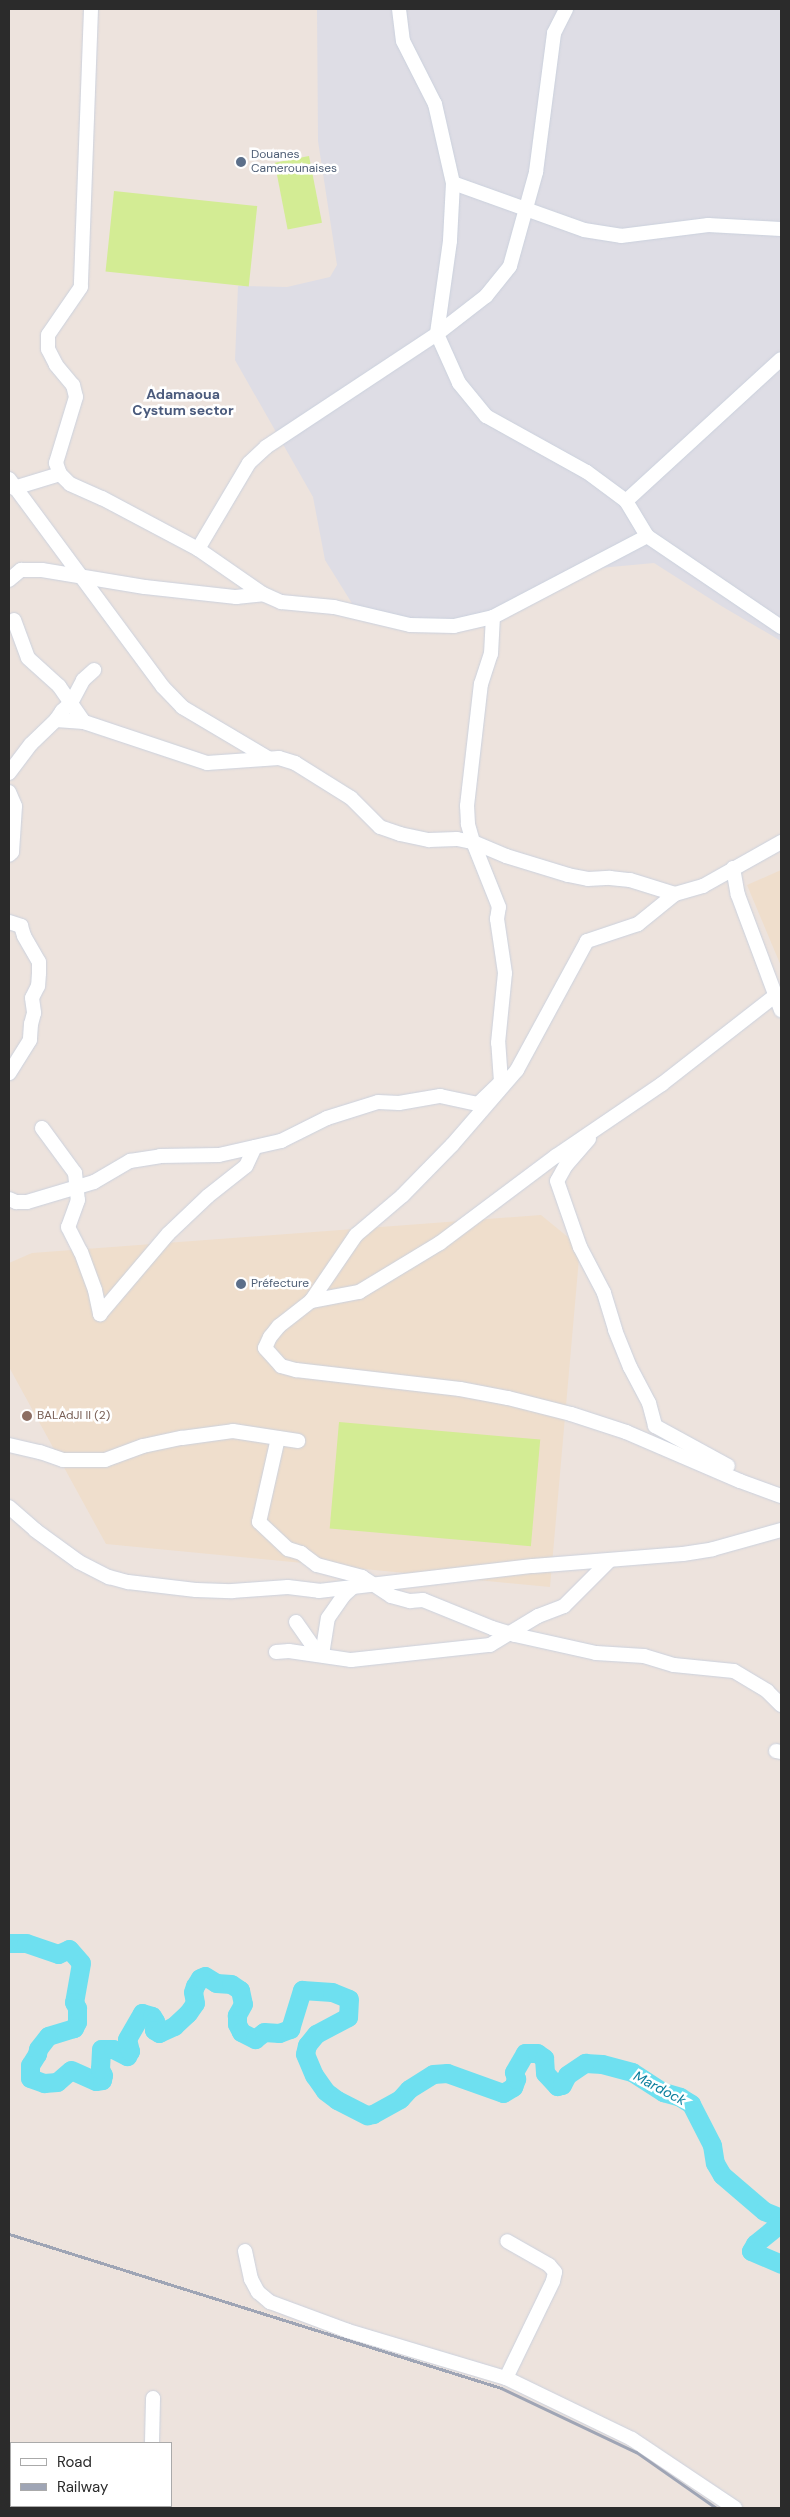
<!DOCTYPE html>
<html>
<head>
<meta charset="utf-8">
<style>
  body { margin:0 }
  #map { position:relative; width:790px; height:2517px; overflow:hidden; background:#ede3dd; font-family:"DM Sans",sans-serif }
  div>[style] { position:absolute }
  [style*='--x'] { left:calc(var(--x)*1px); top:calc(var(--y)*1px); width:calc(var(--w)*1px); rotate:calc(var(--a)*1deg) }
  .industrial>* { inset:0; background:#dedde5 }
  .education>* { inset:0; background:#efdecc }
  .pitch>* { inset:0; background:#d3ec94; transform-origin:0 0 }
  .river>* { height:19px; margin:-9.5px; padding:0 9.5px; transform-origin:9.5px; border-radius:9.5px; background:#6ee0f0 }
  .roads { filter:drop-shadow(0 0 1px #cbd1dd) drop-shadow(0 0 1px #cbd1dd) }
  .minor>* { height:14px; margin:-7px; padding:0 7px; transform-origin:7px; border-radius:7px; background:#fff }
  .rail>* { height:3px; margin:-1.5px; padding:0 1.5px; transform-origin:1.5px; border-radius:1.5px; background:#9fa5b5 }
  .dots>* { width:14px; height:14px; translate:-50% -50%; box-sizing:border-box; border:2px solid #fff; border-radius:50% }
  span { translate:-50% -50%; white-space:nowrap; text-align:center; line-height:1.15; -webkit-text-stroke:5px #fff; paint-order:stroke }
  .service-label { font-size:12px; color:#4e5e75 }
  .left { translate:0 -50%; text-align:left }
  .education-label { font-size:12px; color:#785e54 }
  .neighbourhood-label { font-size:14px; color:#4a5a7c; font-weight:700 }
  .water-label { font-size:14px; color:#0c809e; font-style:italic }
  .frame { position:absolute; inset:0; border:10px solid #2b2b2b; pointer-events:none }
  .legend { position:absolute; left:10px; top:2442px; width:162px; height:65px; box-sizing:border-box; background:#fff; border:1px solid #aaa; margin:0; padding:6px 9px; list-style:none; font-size:15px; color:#2b2b2b }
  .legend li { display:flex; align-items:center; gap:10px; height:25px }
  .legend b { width:25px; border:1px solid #aaa }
</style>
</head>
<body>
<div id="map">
  <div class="industrial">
    <div style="clip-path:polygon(317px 9px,781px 9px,781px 641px,723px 607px,654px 563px,589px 569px,498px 620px,411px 629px,353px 605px,325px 560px,313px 497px,235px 360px,238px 286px,287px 287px,330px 277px,337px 265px,318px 141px)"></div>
  </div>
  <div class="education">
    <div style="clip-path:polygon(781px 870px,781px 966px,747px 885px)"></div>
    <div style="clip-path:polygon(541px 1215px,580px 1247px,550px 1587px,106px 1544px,9px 1367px,9px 1263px,32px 1253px)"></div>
  </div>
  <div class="pitch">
    <div style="left:309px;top:156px;width:68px;height:35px;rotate:79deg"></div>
    <div style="left:114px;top:191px;width:144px;height:81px;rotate:6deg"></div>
    <div style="left:339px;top:1422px;width:202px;height:107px;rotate:5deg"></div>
  </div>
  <div class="river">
    <div style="--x:9;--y:1943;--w:17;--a:0"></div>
    <div style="--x:26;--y:1943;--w:34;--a:19"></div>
    <div style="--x:58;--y:1954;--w:12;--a:-24"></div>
    <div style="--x:69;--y:1949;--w:18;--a:49"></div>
    <div style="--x:81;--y:1963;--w:40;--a:100"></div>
    <div style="--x:74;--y:2002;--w:7;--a:63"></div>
    <div style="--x:77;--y:2008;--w:14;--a:90"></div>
    <div style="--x:77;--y:2022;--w:7;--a:117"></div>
    <div style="--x:74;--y:2028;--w:27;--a:163"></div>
    <div style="--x:48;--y:2036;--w:16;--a:128"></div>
    <div style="--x:38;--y:2049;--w:5;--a:101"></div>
    <div style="--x:37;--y:2054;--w:13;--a:122"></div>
    <div style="--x:30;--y:2065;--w:13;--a:90"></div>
    <div style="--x:30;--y:2078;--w:15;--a:20"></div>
    <div style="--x:44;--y:2083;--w:13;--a:-4"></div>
    <div style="--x:57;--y:2082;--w:18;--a:-41"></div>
    <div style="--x:71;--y:2070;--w:27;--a:24"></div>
    <div style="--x:96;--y:2081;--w:6;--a:-9"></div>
    <div style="--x:102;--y:2080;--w:5;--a:-79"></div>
    <div style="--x:103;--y:2075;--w:7;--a:-117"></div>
    <div style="--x:100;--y:2069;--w:20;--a:-87"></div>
    <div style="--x:101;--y:2049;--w:12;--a:0"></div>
    <div style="--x:113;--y:2049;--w:16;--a:27"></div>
    <div style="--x:127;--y:2056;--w:6;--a:-59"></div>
    <div style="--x:130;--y:2051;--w:12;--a:-104"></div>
    <div style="--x:127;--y:2039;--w:30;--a:-60"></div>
    <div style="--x:142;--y:2013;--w:10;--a:17"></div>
    <div style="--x:152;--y:2016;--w:6;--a:59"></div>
    <div style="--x:155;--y:2021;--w:9;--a:96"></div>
    <div style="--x:154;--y:2030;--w:6;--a:31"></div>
    <div style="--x:159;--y:2033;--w:17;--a:-25"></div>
    <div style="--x:174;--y:2026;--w:19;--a:-43"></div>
    <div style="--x:188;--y:2013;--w:12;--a:-55"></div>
    <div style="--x:195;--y:2003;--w:11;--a:-100"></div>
    <div style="--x:193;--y:1992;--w:6;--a:-72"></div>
    <div style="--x:195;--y:1986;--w:9;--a:-58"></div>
    <div style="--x:200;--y:1978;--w:5;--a:-22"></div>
    <div style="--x:205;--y:1976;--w:13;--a:32"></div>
    <div style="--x:216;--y:1983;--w:15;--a:4"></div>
    <div style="--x:231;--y:1984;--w:11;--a:34"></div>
    <div style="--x:240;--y:1990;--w:14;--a:78"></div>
    <div style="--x:243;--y:2004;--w:13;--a:119"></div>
    <div style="--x:237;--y:2015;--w:9;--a:90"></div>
    <div style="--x:237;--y:2024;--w:9;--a:63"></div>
    <div style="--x:241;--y:2032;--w:16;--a:27"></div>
    <div style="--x:255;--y:2039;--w:11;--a:-38"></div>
    <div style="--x:264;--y:2032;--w:15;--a:4"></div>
    <div style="--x:279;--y:2033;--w:12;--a:-20"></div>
    <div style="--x:290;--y:2029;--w:41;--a:-72.9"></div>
    <div style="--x:302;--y:1990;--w:30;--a:4"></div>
    <div style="--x:332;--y:1992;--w:18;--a:22"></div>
    <div style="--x:349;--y:1999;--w:18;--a:93"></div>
    <div style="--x:348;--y:2017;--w:36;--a:152"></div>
    <div style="--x:316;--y:2034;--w:14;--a:129"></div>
    <div style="--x:307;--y:2045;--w:9;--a:103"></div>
    <div style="--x:305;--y:2054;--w:23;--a:67"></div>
    <div style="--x:314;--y:2075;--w:19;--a:55"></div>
    <div style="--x:325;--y:2091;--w:15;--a:37"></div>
    <div style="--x:337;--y:2100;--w:34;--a:27"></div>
    <div style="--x:367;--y:2115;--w:6;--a:-9"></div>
    <div style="--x:373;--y:2114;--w:31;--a:-29"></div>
    <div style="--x:400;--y:2099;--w:13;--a:-48"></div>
    <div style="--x:409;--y:2089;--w:28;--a:-32"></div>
    <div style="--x:433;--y:2074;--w:14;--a:-4"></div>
    <div style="--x:447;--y:2073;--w:59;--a:19.7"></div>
    <div style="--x:503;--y:2093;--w:12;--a:-31"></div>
    <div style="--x:513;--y:2087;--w:9;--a:-69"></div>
    <div style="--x:516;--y:2079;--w:7;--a:-106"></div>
    <div style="--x:514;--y:2072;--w:22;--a:-60"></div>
    <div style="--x:525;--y:2053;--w:12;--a:0"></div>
    <div style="--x:537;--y:2053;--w:9;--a:36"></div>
    <div style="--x:544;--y:2058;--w:15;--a:86"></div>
    <div style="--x:545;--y:2073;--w:18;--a:47"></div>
    <div style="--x:557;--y:2086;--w:5;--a:-11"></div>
    <div style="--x:562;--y:2085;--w:11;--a:-63"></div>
    <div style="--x:567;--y:2075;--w:22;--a:-34"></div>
    <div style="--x:585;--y:2063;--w:17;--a:3"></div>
    <div style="--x:602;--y:2064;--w:31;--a:15"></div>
    <div style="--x:632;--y:2072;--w:37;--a:33"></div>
    <div style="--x:663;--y:2092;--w:18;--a:16"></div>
    <div style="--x:680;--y:2097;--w:13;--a:32"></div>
    <div style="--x:691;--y:2104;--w:46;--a:62.9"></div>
    <div style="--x:712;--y:2145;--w:18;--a:81"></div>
    <div style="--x:715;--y:2163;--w:14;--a:60"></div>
    <div style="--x:722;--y:2175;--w:55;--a:40.6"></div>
    <div style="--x:764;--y:2211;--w:16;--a:22"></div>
    <div style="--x:779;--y:2217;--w:9;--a:103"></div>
    <div style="--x:777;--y:2226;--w:28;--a:141"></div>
    <div style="--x:755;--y:2244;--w:8;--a:120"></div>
    <div style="--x:751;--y:2251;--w:33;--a:23"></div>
  </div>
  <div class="roads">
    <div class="minor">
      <div style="--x:91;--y:9;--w:278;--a:92.1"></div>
      <div style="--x:81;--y:287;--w:58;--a:124.5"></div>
      <div style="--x:48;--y:335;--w:14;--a:90"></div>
      <div style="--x:48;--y:349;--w:18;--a:63"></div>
      <div style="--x:56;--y:365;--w:26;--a:50"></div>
      <div style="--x:73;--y:385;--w:12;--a:76"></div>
      <div style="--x:76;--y:397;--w:69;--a:106.9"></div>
      <div style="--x:56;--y:463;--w:12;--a:70"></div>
      <div style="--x:60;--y:474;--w:14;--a:45"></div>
      <div style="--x:70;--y:484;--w:35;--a:24"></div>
      <div style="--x:102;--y:498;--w:109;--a:28"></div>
      <div style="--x:198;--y:549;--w:79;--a:34.7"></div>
      <div style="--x:263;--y:594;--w:20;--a:24"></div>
      <div style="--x:281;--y:602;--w:53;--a:5.4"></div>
      <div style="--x:334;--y:607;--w:78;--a:13.3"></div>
      <div style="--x:410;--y:625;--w:44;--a:1.3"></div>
      <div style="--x:454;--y:626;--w:40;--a:-13"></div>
      <div style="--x:493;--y:617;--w:174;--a:-27.7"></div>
      <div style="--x:399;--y:9;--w:32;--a:83"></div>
      <div style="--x:403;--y:41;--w:71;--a:63.1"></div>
      <div style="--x:435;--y:104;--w:81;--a:77.2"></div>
      <div style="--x:453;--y:183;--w:58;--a:93"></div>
      <div style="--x:450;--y:241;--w:94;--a:98"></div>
      <div style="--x:437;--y:334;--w:54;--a:65.8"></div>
      <div style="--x:459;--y:383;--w:43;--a:50.7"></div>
      <div style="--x:486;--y:416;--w:115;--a:29"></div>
      <div style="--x:587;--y:472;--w:49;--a:36.6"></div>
      <div style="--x:626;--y:501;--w:41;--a:59"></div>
      <div style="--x:647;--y:536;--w:162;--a:34.2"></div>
      <div style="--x:453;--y:183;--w:139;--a:19.7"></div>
      <div style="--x:584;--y:230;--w:37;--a:9"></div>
      <div style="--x:621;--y:236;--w:88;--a:-7.2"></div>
      <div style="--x:708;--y:225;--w:73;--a:3.1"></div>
      <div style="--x:9;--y:479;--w:259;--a:53.5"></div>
      <div style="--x:163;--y:687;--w:28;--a:46"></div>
      <div style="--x:182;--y:707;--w:100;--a:30.7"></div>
      <div style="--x:14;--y:488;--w:48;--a:-16.9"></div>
      <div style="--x:626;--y:501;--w:210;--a:-42.5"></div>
      <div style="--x:198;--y:549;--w:100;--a:-59.3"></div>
      <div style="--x:249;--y:463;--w:23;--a:-43"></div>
      <div style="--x:266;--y:447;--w:205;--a:-33.5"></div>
      <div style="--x:437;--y:334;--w:62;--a:-37.8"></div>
      <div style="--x:486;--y:296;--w:38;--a:-51"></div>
      <div style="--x:510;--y:266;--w:98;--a:-74.5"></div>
      <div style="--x:536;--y:172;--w:140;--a:-82.6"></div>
      <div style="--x:554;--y:33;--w:27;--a:-63"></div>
      <div style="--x:9;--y:580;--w:16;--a:-40"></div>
      <div style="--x:21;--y:570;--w:21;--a:0"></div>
      <div style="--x:42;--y:570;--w:104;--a:9.4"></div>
      <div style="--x:145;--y:587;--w:92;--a:6.3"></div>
      <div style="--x:236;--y:597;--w:27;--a:-6"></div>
      <div style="--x:14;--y:620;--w:40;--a:69.8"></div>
      <div style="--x:28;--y:658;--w:42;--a:42.1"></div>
      <div style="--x:59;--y:686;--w:44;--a:55.2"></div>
      <div style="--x:56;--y:720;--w:11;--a:-56"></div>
      <div style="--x:62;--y:711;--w:12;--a:-42"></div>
      <div style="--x:71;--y:703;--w:26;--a:-62"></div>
      <div style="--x:83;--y:680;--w:15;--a:-42"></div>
      <div style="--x:9;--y:773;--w:36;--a:-53"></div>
      <div style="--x:31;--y:744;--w:35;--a:-44"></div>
      <div style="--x:56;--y:720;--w:28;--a:4"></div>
      <div style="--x:84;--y:722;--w:130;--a:18.4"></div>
      <div style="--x:207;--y:763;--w:72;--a:-4"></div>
      <div style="--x:279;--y:758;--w:17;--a:17"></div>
      <div style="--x:295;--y:763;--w:66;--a:32"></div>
      <div style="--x:351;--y:798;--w:41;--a:45"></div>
      <div style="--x:380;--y:827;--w:21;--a:19"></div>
      <div style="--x:400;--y:834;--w:30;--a:12"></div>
      <div style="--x:429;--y:840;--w:28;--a:-2"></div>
      <div style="--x:457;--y:839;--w:16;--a:11"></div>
      <div style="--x:473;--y:842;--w:36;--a:23"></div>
      <div style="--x:506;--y:856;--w:65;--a:17"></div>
      <div style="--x:568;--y:875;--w:20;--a:11"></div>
      <div style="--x:588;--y:879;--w:22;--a:-3"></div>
      <div style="--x:610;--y:878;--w:20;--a:6"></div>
      <div style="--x:630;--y:880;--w:47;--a:17.3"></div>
      <div style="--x:675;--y:894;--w:29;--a:-16"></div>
      <div style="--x:703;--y:886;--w:90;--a:-29.4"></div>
      <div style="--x:9;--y:792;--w:15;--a:67"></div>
      <div style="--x:15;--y:806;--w:46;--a:93.7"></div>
      <div style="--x:12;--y:852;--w:4;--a:135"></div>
      <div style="--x:733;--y:868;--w:27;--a:80"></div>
      <div style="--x:738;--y:895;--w:123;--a:69.5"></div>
      <div style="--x:675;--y:894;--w:48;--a:141"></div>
      <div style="--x:638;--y:924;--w:54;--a:161.6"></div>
      <div style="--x:587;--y:941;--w:147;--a:118.5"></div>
      <div style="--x:517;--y:1070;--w:99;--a:130.9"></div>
      <div style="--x:452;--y:1145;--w:71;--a:134.4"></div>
      <div style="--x:402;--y:1196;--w:60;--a:139.7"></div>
      <div style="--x:356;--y:1235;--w:80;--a:124.3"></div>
      <div style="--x:311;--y:1301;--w:41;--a:142"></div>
      <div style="--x:279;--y:1326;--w:14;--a:129"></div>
      <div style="--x:270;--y:1337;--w:12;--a:114"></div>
      <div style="--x:265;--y:1348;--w:24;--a:48"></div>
      <div style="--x:281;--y:1366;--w:16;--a:15"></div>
      <div style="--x:296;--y:1370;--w:165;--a:6.6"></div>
      <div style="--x:460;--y:1389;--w:49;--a:10.6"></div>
      <div style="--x:508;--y:1398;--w:65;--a:14.3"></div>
      <div style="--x:571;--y:1414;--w:58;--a:18.1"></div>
      <div style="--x:626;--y:1432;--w:124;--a:23.3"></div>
      <div style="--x:740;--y:1481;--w:44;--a:20.1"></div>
      <div style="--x:9;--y:922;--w:13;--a:18"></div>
      <div style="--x:21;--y:926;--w:10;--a:73"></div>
      <div style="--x:24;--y:936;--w:30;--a:60"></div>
      <div style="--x:39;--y:962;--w:11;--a:90"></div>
      <div style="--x:39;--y:973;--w:13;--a:94"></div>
      <div style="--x:38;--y:986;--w:13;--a:117"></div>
      <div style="--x:32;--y:998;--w:15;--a:82"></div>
      <div style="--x:34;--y:1013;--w:11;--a:105"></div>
      <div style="--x:31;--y:1024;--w:16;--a:94"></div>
      <div style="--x:30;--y:1040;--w:39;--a:122"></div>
      <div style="--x:42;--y:1128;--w:56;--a:53.7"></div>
      <div style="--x:75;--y:1173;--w:27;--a:84"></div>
      <div style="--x:78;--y:1200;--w:29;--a:110"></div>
      <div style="--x:68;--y:1227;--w:28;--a:63"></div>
      <div style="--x:81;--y:1252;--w:40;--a:69.8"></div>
      <div style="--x:95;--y:1290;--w:25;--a:78"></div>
      <div style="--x:589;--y:1139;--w:35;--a:131"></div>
      <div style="--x:566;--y:1165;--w:18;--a:119"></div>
      <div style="--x:557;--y:1181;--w:70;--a:70.8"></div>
      <div style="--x:580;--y:1247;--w:52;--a:62.4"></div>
      <div style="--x:604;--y:1293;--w:39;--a:73"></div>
      <div style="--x:615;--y:1330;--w:40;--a:68"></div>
      <div style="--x:630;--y:1367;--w:41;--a:62.2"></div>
      <div style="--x:649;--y:1403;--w:24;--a:75"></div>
      <div style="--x:655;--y:1426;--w:83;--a:28.7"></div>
      <div style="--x:9;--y:1199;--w:8;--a:23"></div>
      <div style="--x:16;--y:1202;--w:11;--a:0"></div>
      <div style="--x:27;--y:1202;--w:70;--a:-16.6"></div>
      <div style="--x:94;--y:1182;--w:42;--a:-30.3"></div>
      <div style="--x:130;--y:1161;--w:30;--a:-9"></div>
      <div style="--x:160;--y:1156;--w:59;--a:-1"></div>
      <div style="--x:219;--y:1155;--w:64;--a:-12.7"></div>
      <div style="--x:281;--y:1141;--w:51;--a:-26.6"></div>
      <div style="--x:327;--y:1118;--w:53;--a:-17.4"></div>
      <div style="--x:378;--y:1102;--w:21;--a:3"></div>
      <div style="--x:399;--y:1103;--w:42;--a:-9.7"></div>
      <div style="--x:440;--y:1096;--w:39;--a:12"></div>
      <div style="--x:478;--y:1104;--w:32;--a:-44"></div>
      <div style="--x:501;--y:1082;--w:39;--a:-94"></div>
      <div style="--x:498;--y:1043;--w:70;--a:-84.3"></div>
      <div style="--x:505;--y:973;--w:55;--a:-98.4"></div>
      <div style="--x:497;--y:919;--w:12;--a:-81"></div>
      <div style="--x:499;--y:907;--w:70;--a:-111.8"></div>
      <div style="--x:473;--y:842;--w:19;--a:-106"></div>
      <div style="--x:468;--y:824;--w:18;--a:-93"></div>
      <div style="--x:467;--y:806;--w:123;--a:-83.5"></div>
      <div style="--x:481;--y:684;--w:32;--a:-72"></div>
      <div style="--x:491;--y:654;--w:37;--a:-87"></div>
      <div style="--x:311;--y:1301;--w:49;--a:-10.6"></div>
      <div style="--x:359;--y:1292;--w:95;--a:-31.2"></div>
      <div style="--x:440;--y:1243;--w:145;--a:-36.9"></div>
      <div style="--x:556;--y:1156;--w:128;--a:-34.2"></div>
      <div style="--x:662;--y:1084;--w:145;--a:-38"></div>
      <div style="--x:100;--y:1314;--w:105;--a:-49.6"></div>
      <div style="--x:168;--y:1234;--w:55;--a:-43.5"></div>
      <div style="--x:208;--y:1196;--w:48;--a:-38.3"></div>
      <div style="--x:246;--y:1166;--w:21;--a:-65"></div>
      <div style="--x:278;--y:1438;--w:86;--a:102.7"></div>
      <div style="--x:259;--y:1522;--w:40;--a:43"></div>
      <div style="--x:288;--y:1549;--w:14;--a:17"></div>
      <div style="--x:301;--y:1553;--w:20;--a:37"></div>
      <div style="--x:317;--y:1565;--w:47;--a:14.9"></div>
      <div style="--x:362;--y:1577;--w:35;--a:33"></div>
      <div style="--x:391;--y:1596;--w:20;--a:15"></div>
      <div style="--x:410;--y:1601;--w:13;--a:-4"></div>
      <div style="--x:423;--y:1600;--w:74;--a:22.1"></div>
      <div style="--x:492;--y:1628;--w:24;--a:17"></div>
      <div style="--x:515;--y:1635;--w:83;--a:12.5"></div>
      <div style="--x:596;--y:1653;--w:48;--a:3.6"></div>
      <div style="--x:644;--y:1656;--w:31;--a:17"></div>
      <div style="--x:674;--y:1665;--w:60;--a:5.7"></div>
      <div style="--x:734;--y:1671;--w:39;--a:31"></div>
      <div style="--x:767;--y:1691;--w:20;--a:45"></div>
      <div style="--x:9;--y:1445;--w:32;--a:13"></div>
      <div style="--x:40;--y:1452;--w:24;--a:19"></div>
      <div style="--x:63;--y:1460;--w:42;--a:0"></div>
      <div style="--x:105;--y:1460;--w:40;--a:-20.2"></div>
      <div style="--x:143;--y:1446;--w:40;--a:-12"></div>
      <div style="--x:182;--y:1438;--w:51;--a:-7.8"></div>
      <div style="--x:233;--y:1431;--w:66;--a:8.7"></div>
      <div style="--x:9;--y:1507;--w:35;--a:41"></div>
      <div style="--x:35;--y:1530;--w:54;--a:36"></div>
      <div style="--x:79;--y:1562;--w:34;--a:27"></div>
      <div style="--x:109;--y:1577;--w:20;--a:15"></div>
      <div style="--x:128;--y:1582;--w:68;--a:6.7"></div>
      <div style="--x:196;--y:1590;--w:36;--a:2"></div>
      <div style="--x:232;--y:1591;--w:56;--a:-4.1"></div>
      <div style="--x:288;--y:1587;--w:31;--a:7"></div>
      <div style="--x:319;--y:1591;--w:215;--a:-6.7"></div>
      <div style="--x:533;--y:1566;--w:150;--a:-4.6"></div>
      <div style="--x:683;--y:1554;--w:30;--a:-9"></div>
      <div style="--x:713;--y:1549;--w:71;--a:-15.6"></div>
      <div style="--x:296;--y:1622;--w:29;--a:55"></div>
      <div style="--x:313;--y:1646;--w:13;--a:45"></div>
      <div style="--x:322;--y:1655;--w:37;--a:-81"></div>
      <div style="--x:328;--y:1618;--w:28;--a:-55"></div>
      <div style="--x:344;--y:1595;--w:12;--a:-42"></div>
      <div style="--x:276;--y:1652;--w:13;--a:-4"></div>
      <div style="--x:289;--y:1651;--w:63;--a:8.3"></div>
      <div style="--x:351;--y:1660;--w:140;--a:-6.2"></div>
      <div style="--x:490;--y:1645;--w:56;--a:-31.1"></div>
      <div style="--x:538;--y:1616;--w:28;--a:-21"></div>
      <div style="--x:564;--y:1606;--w:64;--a:-45"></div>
      <div style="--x:776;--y:1751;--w:5;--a:11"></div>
      <div style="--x:245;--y:2251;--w:29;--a:78"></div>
      <div style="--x:251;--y:2279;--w:15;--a:62"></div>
      <div style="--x:258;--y:2292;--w:16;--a:40"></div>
      <div style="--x:270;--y:2302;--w:83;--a:20.4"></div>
      <div style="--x:348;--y:2331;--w:165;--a:16.6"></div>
      <div style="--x:506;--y:2378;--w:140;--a:25.8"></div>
      <div style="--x:632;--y:2439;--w:124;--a:33.8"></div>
      <div style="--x:506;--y:2378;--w:108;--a:-64.1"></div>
      <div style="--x:553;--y:2281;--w:9;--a:-77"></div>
      <div style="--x:555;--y:2272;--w:9;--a:-131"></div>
      <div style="--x:549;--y:2265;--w:48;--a:-150.3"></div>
      <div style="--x:152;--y:2443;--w:45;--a:-88.7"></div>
      <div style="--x:151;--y:2508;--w:2;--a:-90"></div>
    </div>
  </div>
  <div class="rail">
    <div style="--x:9;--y:2234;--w:516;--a:17.38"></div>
    <div style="--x:501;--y:2388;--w:149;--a:25.4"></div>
    <div style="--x:636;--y:2452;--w:98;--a:35"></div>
  </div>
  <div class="dots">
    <div style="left:241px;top:162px;background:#5c6f8a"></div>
    <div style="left:241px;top:1284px;background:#5c6f8a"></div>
    <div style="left:27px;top:1416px;background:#8d6e63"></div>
  </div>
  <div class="service-label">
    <span class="left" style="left:251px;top:162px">Douanes<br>Camerounaises</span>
    <span class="left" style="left:251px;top:1284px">Préfecture</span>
  </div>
  <div class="education-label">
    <span class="left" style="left:37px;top:1416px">BALAdJI II (2)</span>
  </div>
  <div class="neighbourhood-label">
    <span style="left:183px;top:402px">Adamaoua<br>Cystum sector</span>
  </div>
  <div class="water-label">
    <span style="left:660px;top:2088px;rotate:28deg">Mardock</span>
  </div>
  <div class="frame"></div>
  <ul class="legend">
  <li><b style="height:6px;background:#fff"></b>Road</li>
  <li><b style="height:6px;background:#9fa5b5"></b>Railway</li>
  </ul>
</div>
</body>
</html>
